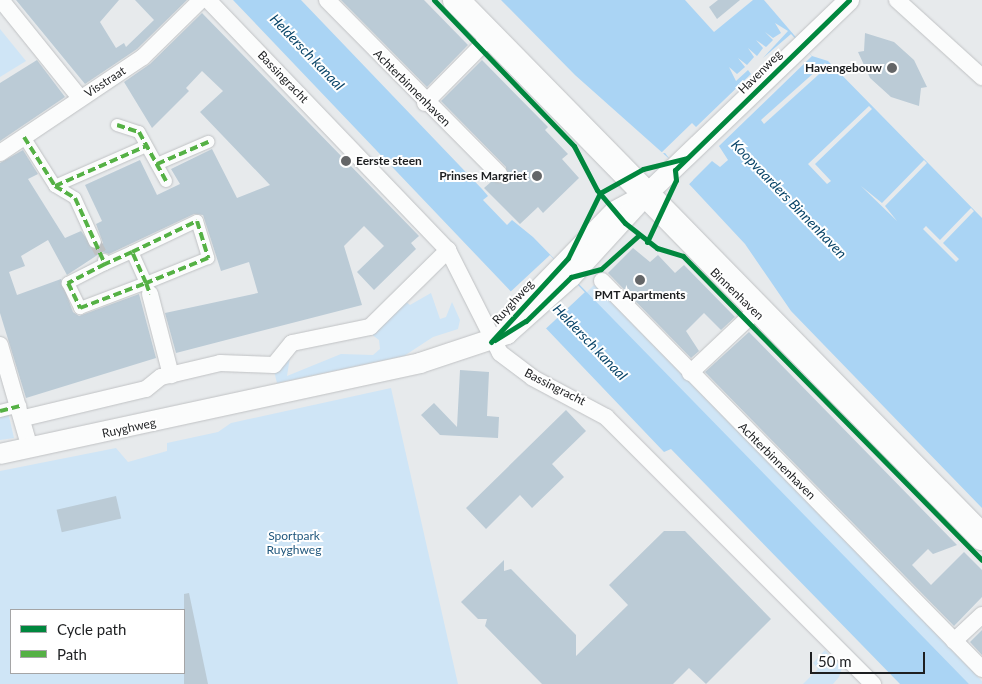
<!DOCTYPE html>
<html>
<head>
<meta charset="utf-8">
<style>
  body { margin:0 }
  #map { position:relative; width:982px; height:684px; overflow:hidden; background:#e7eaec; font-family:Lato,sans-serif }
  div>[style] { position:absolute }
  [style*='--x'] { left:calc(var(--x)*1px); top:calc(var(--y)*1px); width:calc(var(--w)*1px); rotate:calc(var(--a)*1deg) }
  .green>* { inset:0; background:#cfe5f6 }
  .water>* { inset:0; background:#aad4f4 }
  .pier>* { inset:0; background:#e7eaec; transform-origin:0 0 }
  .building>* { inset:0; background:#bbcbd6; transform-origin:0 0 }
  .pedestrian-tunnel>* { height:12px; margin-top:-6px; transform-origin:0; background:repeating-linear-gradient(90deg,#bfc1c3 0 12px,transparent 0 18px) }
  .roads { filter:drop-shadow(0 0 1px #c0c2c4) drop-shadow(0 0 1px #c0c2c4) }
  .pedestrian>* { height:12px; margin:-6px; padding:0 6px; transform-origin:6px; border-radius:6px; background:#fbfcfc }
  .minor>* { height:16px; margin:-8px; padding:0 8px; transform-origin:8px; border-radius:8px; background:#fbfcfc }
  .tertiary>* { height:20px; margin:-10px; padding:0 10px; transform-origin:10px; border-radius:10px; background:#fbfcfc }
  .primary>* { height:26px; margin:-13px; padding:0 13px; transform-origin:13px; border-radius:13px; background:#fbfcfc }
  .quiet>* { height:4px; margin-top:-2px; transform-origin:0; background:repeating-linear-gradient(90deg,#55b145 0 8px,transparent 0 12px) }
  .cycleway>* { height:5px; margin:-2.5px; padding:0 2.5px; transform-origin:2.5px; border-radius:2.5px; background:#00873e }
  .dots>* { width:14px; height:14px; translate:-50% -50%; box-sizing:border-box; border:2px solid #fff; border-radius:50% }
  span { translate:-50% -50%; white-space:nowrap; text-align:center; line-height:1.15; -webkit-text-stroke:4px #fff; paint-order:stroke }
  .poi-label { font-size:12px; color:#1d1f21; font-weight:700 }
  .right { translate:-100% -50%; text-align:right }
  .left { translate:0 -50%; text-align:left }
  .street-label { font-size:12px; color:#1d1f21 }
  .park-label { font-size:12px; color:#1f567c }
  .water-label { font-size:14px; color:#094569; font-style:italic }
  .legend { position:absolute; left:10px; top:609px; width:175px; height:65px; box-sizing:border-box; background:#fff; border:1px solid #a5a5a6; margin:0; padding:6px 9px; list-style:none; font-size:15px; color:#1d1f21 }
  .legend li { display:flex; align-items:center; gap:10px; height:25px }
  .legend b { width:25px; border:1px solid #a5a5a6 }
  .scale { position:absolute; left:810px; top:652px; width:115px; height:22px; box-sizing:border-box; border:2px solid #1d1f21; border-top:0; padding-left:6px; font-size:15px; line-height:18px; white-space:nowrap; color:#1d1f21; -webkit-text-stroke:4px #fff; paint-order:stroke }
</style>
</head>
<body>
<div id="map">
  <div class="green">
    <div style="clip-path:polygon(0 29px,26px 61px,0 77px)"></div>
    <div style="clip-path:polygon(594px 285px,982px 681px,982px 684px,969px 684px,586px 293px)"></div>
    <div style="clip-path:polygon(431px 293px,440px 319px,446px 317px,452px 302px,460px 320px,458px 329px,433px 337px,404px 356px,277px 383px,274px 371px,290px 357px,287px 376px,341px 354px,373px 355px,380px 349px,379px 340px,371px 334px,405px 301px,410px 305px)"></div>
    <div style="clip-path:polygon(evenodd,391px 388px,458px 684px,0 684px,0 471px,116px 448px,128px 462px,167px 451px,167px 443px,218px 432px,231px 423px,391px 388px,11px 610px,184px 610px,184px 673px,11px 673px,11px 610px)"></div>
    <div style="clip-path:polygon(8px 412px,14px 438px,0 440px,0 414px)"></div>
    <div style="clip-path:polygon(825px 650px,842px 668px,839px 677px,833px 684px,803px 684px,818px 669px,813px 663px)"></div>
  </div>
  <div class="water">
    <div style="clip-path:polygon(233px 0,301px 0,482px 189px,488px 196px,483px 200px,507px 225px,512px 220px,533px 237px,969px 684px,900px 684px,671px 449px,664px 452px)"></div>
    <div style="clip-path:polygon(501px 0,685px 0,714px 32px,753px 0,764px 0,812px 56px,828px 61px,982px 218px,982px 508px,791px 311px,745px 244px,689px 184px,693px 180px,575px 75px)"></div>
  </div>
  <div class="pier">
    <div style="clip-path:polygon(775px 23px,788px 31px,763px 58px,791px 34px,812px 56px,719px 146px,728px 160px,720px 167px,712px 161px,689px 184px,665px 153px,660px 154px,692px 123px,696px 127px,751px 74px,748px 70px,736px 81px,729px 67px,737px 74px,745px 67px,738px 58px,747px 65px,754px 57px,748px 48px,757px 56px,763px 48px,756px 40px,766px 47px,773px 40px,765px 32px,773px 38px,781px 33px)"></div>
    <div style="clip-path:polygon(825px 63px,828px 66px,764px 124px,761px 120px)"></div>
    <div style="clip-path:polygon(869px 106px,872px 109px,815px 164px,831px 181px,827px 184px,808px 164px)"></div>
    <div style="clip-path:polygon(924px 160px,927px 163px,885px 206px,897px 221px,861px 186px,882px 203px)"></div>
    <div style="clip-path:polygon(971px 208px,974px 211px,943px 243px,959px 259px,956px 262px,923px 229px,926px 226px,940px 240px)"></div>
    <div style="left:550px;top:255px;width:51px;height:57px;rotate:47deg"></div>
  </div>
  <div class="building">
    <div style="clip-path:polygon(16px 0,119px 0,100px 22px,116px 48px,124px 43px,126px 47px,154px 20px,135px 0,187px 0,137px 49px,85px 84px)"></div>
    <div style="clip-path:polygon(341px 0,424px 0,468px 45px,427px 87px)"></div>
    <div style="clip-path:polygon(718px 0,740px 0,717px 19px,709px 7px)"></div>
    <div style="clip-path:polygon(202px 13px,419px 236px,411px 243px,416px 249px,374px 290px,357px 272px,384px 246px,364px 226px,344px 246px,362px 305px,176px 353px,165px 313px,258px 293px,249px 262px,221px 271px,203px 215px,194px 214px,109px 254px,102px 252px,67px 275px,48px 240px,21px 256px,25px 266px,9px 272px,17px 295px,61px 279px,73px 312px,79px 316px,139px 294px,156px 358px,26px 398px,0 313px,0 163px,23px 150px,38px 174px,28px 179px,65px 238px,81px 231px,95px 250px,103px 243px,96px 224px,102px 221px,85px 185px,140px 160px,157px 195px,180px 184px,171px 169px,212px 149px,237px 198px,270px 185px,200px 112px,223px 91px,202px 71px,186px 88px,189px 91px,152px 128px,124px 82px,150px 64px)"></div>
    <div style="clip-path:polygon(865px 33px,894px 42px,914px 60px,927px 87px,921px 88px,919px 106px,891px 97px,870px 78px,858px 52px,864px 51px)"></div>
    <div style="clip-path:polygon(37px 60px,65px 97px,0 141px,0 83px)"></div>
    <div style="clip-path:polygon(482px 60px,548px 127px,545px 130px,568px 154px,562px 159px,579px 178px,543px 213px,538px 207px,520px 224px,484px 188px,492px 181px,506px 181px,506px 167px,441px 101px)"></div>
    <div style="clip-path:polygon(633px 248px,650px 262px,658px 255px,675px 273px,684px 265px,735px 317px,721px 330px,704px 313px,686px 331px,699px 351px,691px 358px,608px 273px)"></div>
    <div style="clip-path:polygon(749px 332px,957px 545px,933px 554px,928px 549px,912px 565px,931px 585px,964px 552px,982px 570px,982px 597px,954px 626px,705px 372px)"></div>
    <div style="clip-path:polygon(460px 370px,489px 372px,487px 416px,499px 417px,498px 438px,440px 435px,421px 415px,434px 403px,457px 427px)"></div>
    <div style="clip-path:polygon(566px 410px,586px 431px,552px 464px,564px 477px,532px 508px,520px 495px,486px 529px,466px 508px)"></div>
    <div style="left:116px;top:496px;width:23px;height:61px;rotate:77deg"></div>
    <div style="clip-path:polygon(664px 531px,685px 531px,771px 619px,706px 684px,689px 668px,673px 684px,542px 684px,485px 626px,487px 619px,478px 619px,461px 602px,504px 560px,504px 571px,511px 569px,576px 635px,576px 656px,628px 605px,609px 585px)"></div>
    <div style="clip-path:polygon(189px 593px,208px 684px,184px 684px,184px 594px)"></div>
    <div style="clip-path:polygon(982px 630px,982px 655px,970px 642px)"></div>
  </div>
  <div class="pedestrian-tunnel">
    <div style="--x:95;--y:242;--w:20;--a:63"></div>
  </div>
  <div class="roads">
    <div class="pedestrian">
      <div style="--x:117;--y:125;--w:23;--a:18"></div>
      <div style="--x:139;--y:132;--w:56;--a:61.1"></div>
      <div style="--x:24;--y:137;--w:58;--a:57.7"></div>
      <div style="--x:55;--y:186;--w:23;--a:31"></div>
      <div style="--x:75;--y:198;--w:48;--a:65.6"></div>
      <div style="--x:157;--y:164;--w:56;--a:-23.3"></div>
      <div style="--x:55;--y:186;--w:99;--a:-23.7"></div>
      <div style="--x:132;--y:252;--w:72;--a:-25.5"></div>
      <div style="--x:197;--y:221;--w:39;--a:73"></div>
      <div style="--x:208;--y:258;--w:67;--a:158"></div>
      <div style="--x:146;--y:283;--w:6;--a:72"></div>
      <div style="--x:104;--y:260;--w:4;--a:76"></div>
      <div style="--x:105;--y:264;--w:42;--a:152.8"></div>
      <div style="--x:68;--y:283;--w:28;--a:64"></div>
      <div style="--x:80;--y:308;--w:71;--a:-20.7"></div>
      <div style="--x:146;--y:283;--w:34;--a:-114"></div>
      <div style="--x:132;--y:252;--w:30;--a:156"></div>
      <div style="--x:0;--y:411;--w:21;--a:-14"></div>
    </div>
    <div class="minor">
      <div style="--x:1;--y:0;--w:126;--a:51.1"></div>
      <div style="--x:208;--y:0;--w:347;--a:46.2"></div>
      <div style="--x:448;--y:250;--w:115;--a:63.2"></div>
      <div style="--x:500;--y:353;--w:41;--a:37.1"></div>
      <div style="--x:533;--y:378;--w:83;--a:28.1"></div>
      <div style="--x:606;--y:417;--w:378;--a:45"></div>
      <div style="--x:327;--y:0;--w:245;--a:45.3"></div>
      <div style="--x:897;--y:0;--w:115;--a:42.2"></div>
      <div style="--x:425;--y:103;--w:95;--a:-45.4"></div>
      <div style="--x:0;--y:153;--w:172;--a:-33.9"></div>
      <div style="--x:143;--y:57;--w:81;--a:-44.5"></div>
      <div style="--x:602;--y:281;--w:543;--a:45.6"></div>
      <div style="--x:150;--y:294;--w:84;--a:75.5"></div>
      <div style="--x:0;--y:345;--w:107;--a:73.8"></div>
      <div style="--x:690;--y:373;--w:95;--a:-43.3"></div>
      <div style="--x:24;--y:418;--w:125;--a:-13.4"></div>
      <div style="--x:146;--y:389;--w:19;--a:-39"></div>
      <div style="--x:161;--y:377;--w:61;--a:-13.3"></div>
      <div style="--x:220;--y:363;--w:54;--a:2.1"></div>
      <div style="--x:274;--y:365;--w:28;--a:-51"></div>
      <div style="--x:292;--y:343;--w:80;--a:-11.6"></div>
      <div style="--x:370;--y:327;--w:110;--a:-44.6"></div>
      <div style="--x:954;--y:641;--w:38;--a:-43"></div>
    </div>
    <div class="tertiary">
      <div style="--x:506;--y:323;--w:156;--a:-45.8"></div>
      <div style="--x:615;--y:211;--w:30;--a:-28"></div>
      <div style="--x:0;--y:454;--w:430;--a:-12.2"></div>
      <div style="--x:420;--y:363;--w:92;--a:-18.4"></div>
      <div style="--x:507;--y:334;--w:86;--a:-41.7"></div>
      <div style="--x:571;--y:277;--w:113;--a:-47.5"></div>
      <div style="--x:647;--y:194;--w:280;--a:-43.8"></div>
    </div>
    <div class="primary">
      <div style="--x:456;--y:0;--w:752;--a:45.59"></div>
    </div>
  </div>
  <div class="quiet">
    <div style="--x:117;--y:125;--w:23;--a:18"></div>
    <div style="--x:139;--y:132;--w:56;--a:61.1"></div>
    <div style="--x:24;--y:137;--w:58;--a:57.7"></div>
    <div style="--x:55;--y:186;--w:23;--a:31"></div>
    <div style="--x:75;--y:198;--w:72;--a:65.6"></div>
    <div style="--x:105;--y:264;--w:42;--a:152.8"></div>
    <div style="--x:68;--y:283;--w:28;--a:64"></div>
    <div style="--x:80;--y:308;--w:71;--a:-20.7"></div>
    <div style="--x:146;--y:283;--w:34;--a:-114"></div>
    <div style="--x:132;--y:252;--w:30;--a:156"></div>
    <div style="--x:157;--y:164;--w:56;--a:-23.3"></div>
    <div style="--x:55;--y:186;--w:99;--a:-23.7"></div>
    <div style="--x:132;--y:252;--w:72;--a:-25.5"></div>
    <div style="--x:197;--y:221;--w:39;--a:73"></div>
    <div style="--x:208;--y:258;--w:67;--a:158"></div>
    <div style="--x:146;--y:283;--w:12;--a:70"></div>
    <div style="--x:0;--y:411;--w:21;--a:-14"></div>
  </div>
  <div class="cycleway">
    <div style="--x:434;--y:0;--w:202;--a:46.2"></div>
    <div style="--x:574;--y:146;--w:50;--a:62.4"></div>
    <div style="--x:597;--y:190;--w:43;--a:49.7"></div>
    <div style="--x:625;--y:223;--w:41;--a:38"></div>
    <div style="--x:657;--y:248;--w:27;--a:17"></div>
    <div style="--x:683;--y:256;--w:426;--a:45.5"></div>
    <div style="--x:647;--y:242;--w:68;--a:-64.9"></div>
    <div style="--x:676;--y:180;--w:10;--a:-96"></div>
    <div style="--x:675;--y:170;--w:243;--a:-44.3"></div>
    <div style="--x:495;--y:340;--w:36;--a:-32"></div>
    <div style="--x:526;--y:321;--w:63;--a:-44.4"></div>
    <div style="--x:571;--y:277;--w:31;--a:-15"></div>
    <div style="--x:601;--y:269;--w:50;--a:-41.7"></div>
    <div style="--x:491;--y:342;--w:114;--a:-47.5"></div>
    <div style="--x:568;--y:258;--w:72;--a:-63.8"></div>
    <div style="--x:600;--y:193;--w:49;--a:-29.2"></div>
    <div style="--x:643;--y:169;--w:45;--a:-14"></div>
  </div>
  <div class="dots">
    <div style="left:892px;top:68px;background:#646668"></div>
    <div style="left:346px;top:161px;background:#646668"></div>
    <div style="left:537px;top:176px;background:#646668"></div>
    <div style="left:640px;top:280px;background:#646668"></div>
  </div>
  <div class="poi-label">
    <span class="right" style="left:882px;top:68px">Havengebouw</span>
    <span class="left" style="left:356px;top:161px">Eerste steen</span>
    <span class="right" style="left:527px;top:176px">Prinses Margriet</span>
    <span style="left:640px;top:295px">PMT Apartments</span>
  </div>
  <div class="street-label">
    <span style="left:760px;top:72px;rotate:-45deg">Havenweg</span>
    <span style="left:283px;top:77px;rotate:46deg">Bassingracht</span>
    <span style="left:105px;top:82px;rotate:-33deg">Visstraat</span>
    <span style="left:412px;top:88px;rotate:45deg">Achterbinnenhaven</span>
    <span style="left:737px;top:294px;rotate:44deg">Binnenhaven</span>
    <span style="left:513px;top:302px;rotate:-48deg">Ruyghweg</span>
    <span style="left:555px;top:387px;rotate:27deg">Bassingracht</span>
    <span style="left:129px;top:428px;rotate:-12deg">Ruyghweg</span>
    <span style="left:777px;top:461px;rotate:45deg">Achterbinnenhaven</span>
  </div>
  <div class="park-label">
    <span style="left:294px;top:543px">Sportpark<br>Ruyghweg</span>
  </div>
  <div class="water-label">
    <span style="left:307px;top:52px;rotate:46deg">Heldersch kanaal</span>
    <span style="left:789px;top:199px;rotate:46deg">Koopvaarders Binnenhaven</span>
    <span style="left:590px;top:342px;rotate:46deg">Heldersch kanaal</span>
  </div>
  <ul class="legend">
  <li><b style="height:6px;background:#00873e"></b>Cycle path</li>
  <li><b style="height:6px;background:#55b145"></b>Path</li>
  </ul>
  <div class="scale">50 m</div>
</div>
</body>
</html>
